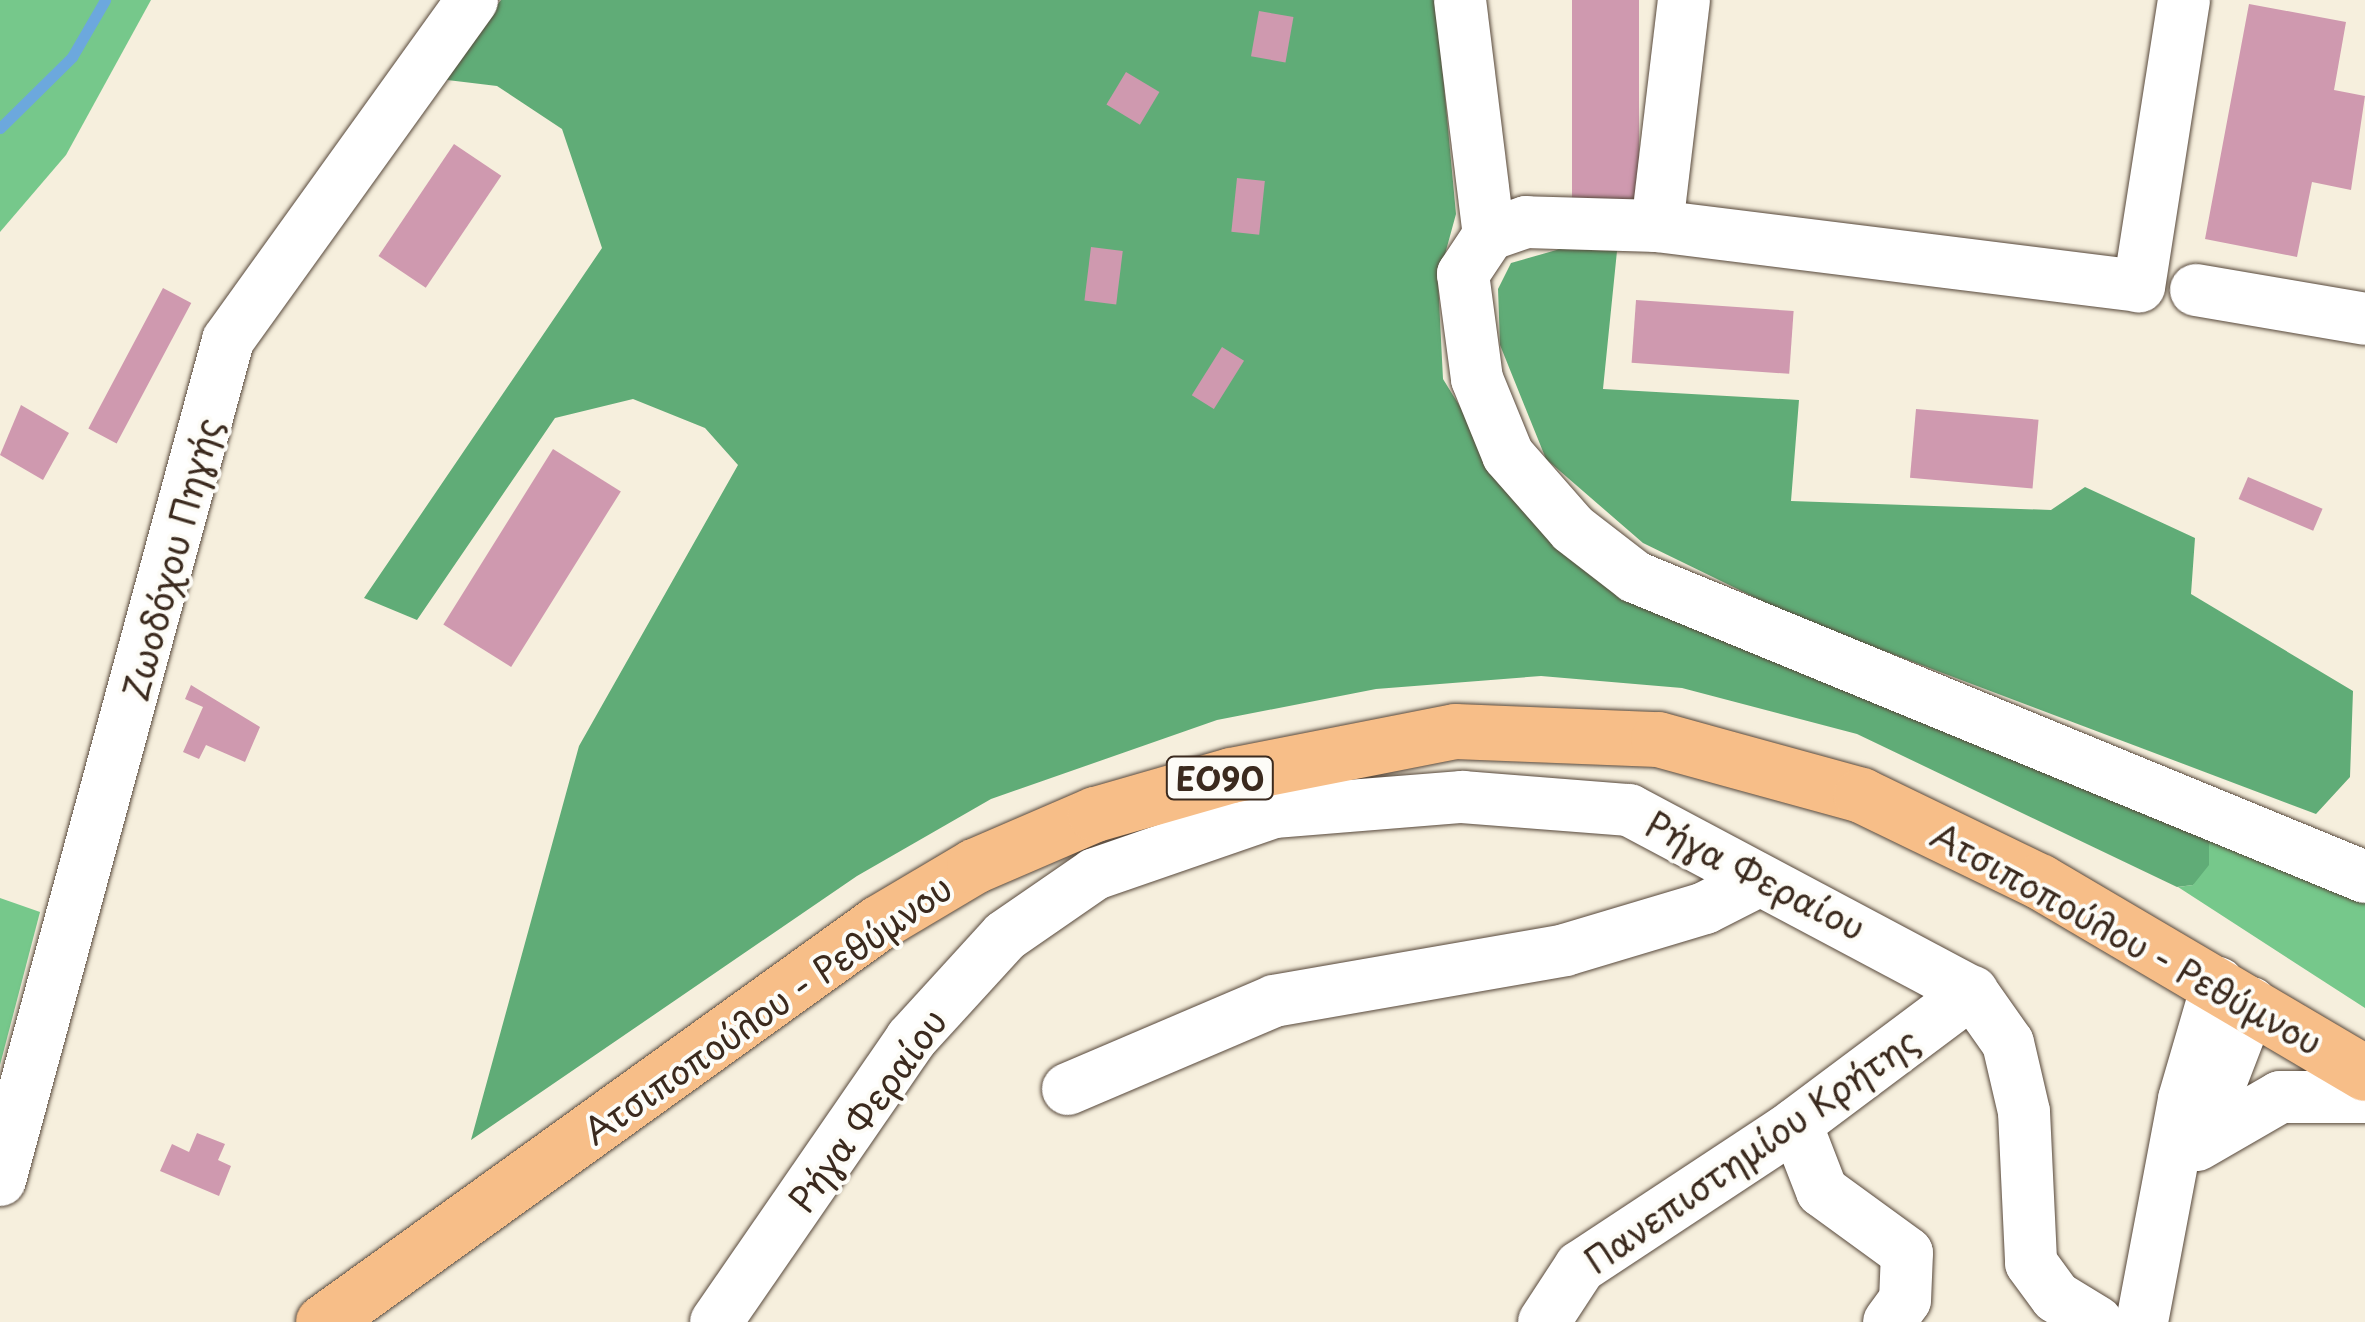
<!DOCTYPE html>
<html>
<head>
<meta charset="utf-8">
<style>
  body { margin:0 }
  #map { position:relative; width:2365px; height:1322px; overflow:hidden; background:#f6efdd; font-family:"Playpen Sans",sans-serif }
  div>[style] { position:absolute }
  [style*='--x'] { left:calc(var(--x)*1px); top:calc(var(--y)*1px); width:calc(var(--w)*1px); rotate:calc(var(--a)*1deg) }
  .green>* { inset:0; background:#76c88b }
  .forest>* { inset:0; background:#60ac77 }
  .stream>* { height:11px; margin:-5.5px; padding:0 5.5px; transform-origin:5.5px; border-radius:5.5px; background:#6ca8dd }
  .building>* { inset:0; background:#cf99af; transform-origin:0 0 }
  .roads { filter:drop-shadow(0 0 2px #57483b) drop-shadow(0 0 2px #57483b) }
  .minor>* { height:52px; margin:-26px; padding:0 26px; transform-origin:26px; border-radius:26px; background:#fff }
  .major>* { height:55px; margin:-27.5px; padding:0 27.5px; transform-origin:27.5px; border-radius:27.5px; background:#f7be88 }
  span { translate:-50% -50%; white-space:nowrap; text-align:center; line-height:1.15; -webkit-text-stroke:8px #fdfcf7; paint-order:stroke }
  .shield-label span { padding:2px 8px; background:#fdfcf7; border:2px solid; border-radius:8px; -webkit-text-stroke-width:0 }
  .shield-label { font-size:32px; color:#3b2a1e; font-weight:700 }
  .street-label { font-size:35px; color:#3b2a1e }
</style>
</head>
<body>
<div id="map">
  <div class="green">
    <div style="clip-path:polygon(0 0,151px 0,66px 155px,0 232px)"></div>
    <div style="clip-path:polygon(2209px 834px,2365px 895px,2365px 1008px,2178px 887px,2193px 885px)"></div>
    <div style="clip-path:polygon(0 898px,40px 912px,0 1065px)"></div>
  </div>
  <div class="forest">
    <div style="clip-path:polygon(501px 0,1436px 0,1456px 214px,1438px 280px,1443px 379px,1514px 494px,2209px 834px,2209px 865px,2193px 885px,2177px 887px,1857px 734px,1682px 688px,1541px 676px,1376px 689px,1217px 720px,991px 799px,857px 876px,471px 1140px,579px 746px,738px 465px,705px 428px,633px 399px,555px 418px,417px 620px,364px 598px,602px 248px,562px 129px,497px 86px,439px 79px)"></div>
    <div style="clip-path:polygon(1560px 249px,1617px 251px,1603px 389px,1799px 400px,1791px 501px,2051px 510px,2085px 487px,2195px 538px,2191px 594px,2353px 691px,2350px 777px,2316px 814px,1797px 618px,1643px 543px,1546px 459px,1500px 345px,1498px 289px,1511px 263px)"></div>
  </div>
  <div class="stream">
    <div style="--x:0;--y:128;--w:101;--a:-44.6"></div>
    <div style="--x:72;--y:57;--w:66;--a:-59.9"></div>
  </div>
  <div class="building">
    <div style="left:1572px;top:0;width:67px;height:209px"></div>
    <div style="clip-path:polygon(2249px 4px,2346px 22px,2334px 90px,2365px 96px,2351px 190px,2312px 182px,2297px 257px,2205px 239px)"></div>
    <div style="left:1259px;top:11px;width:35px;height:46px;rotate:10deg"></div>
    <div style="left:1126px;top:72px;width:39px;height:38px;rotate:31deg"></div>
    <div style="left:454px;top:144px;width:57px;height:135px;rotate:34deg"></div>
    <div style="left:1237px;top:178px;width:28px;height:54px;rotate:6deg"></div>
    <div style="left:1091px;top:247px;width:32px;height:54px;rotate:7deg"></div>
    <div style="left:163px;top:288px;width:32px;height:159px;rotate:28deg"></div>
    <div style="left:1636px;top:300px;width:158px;height:63px;rotate:4deg"></div>
    <div style="left:1222px;top:347px;width:26px;height:57px;rotate:32deg"></div>
    <div style="clip-path:polygon(21px 405px,69px 433px,43px 480px,0 455px)"></div>
    <div style="left:1916px;top:409px;width:123px;height:69px;rotate:5deg"></div>
    <div style="left:553px;top:449px;width:80px;height:207px;rotate:32deg"></div>
    <div style="left:2248px;top:477px;width:81px;height:24px;rotate:23deg"></div>
    <div style="clip-path:polygon(191px 685px,260px 727px,245px 762px,206px 745px,199px 759px,183px 752px,203px 707px,185px 699px)"></div>
    <div style="clip-path:polygon(197px 1133px,225px 1144px,218px 1160px,231px 1166px,219px 1196px,160px 1171px,172px 1144px,189px 1152px)"></div>
  </div>
  <div class="roads">
    <div class="minor">
      <div style="--x:1460;--y:0;--w:237;--a:83"></div>
      <div style="--x:2184;--y:0;--w:290;--a:98.9"></div>
      <div style="--x:2139;--y:286;--w:486;--a:-172.9"></div>
      <div style="--x:1657;--y:226;--w:131;--a:-178.3"></div>
      <div style="--x:1526;--y:222;--w:39;--a:161"></div>
      <div style="--x:1489;--y:235;--w:47;--a:123.7"></div>
      <div style="--x:1463;--y:274;--w:106;--a:82.4"></div>
      <div style="--x:1477;--y:379;--w:82;--a:67.8"></div>
      <div style="--x:1508;--y:455;--w:98;--a:48.7"></div>
      <div style="--x:1573;--y:529;--w:78;--a:37.7"></div>
      <div style="--x:1635;--y:577;--w:789;--a:22.34"></div>
      <div style="--x:1657;--y:226;--w:228;--a:-83.2"></div>
      <div style="--x:2196;--y:290;--w:171;--a:9.7"></div>
      <div style="--x:1068;--y:1089;--w:224;--a:-23.1"></div>
      <div style="--x:1274;--y:1001;--w:295;--a:-9.9"></div>
      <div style="--x:1565;--y:950;--w:146;--a:-16.7"></div>
      <div style="--x:1705;--y:908;--w:59;--a:-27"></div>
      <div style="--x:1796;--y:1124;--w:72;--a:68.8"></div>
      <div style="--x:1822;--y:1191;--w:105;--a:36.1"></div>
      <div style="--x:1907;--y:1253;--w:47;--a:92.4"></div>
      <div style="--x:1905;--y:1300;--w:27;--a:126"></div>
      <div style="--x:2197;--y:1144;--w:151;--a:-69"></div>
      <div style="--x:2197;--y:1145;--w:96;--a:-30"></div>
      <div style="--x:2280;--y:1097;--w:85;--a:0"></div>
      <div style="--x:0;--y:1180;--w:870;--a:-74.81"></div>
      <div style="--x:228;--y:340;--w:418;--a:-54.3"></div>
      <div style="--x:716;--y:1322;--w:344;--a:-55.4"></div>
      <div style="--x:911;--y:1039;--w:139;--a:-47.6"></div>
      <div style="--x:1005;--y:936;--w:109;--a:-34.6"></div>
      <div style="--x:1095;--y:874;--w:189;--a:-19.1"></div>
      <div style="--x:1274;--y:812;--w:189;--a:-4.6"></div>
      <div style="--x:1462;--y:797;--w:168;--a:4.5"></div>
      <div style="--x:1629;--y:810;--w:388;--a:28"></div>
      <div style="--x:1972;--y:992;--w:62;--a:54.8"></div>
      <div style="--x:2008;--y:1043;--w:71;--a:76.9"></div>
      <div style="--x:2024;--y:1112;--w:151;--a:87.3"></div>
      <div style="--x:2031;--y:1263;--w:42;--a:53.7"></div>
      <div style="--x:2056;--y:1297;--w:48;--a:31.4"></div>
      <div style="--x:1544;--y:1322;--w:66;--a:-56.8"></div>
      <div style="--x:1580;--y:1267;--w:245;--a:-33.4"></div>
      <div style="--x:1785;--y:1132;--w:234;--a:-36.8"></div>
      <div style="--x:2142;--y:1322;--w:227;--a:-79.3"></div>
      <div style="--x:2184;--y:1099;--w:121;--a:-73.7"></div>
    </div>
    <div class="major">
      <div style="--x:323;--y:1322;--w:684;--a:-35.71"></div>
      <div style="--x:878;--y:923;--w:112;--a:-30.7"></div>
      <div style="--x:974;--y:866;--w:132;--a:-23.3"></div>
      <div style="--x:1095;--y:814;--w:141;--a:-16"></div>
      <div style="--x:1231;--y:775;--w:228;--a:-11.1"></div>
      <div style="--x:1455;--y:731;--w:203;--a:2.3"></div>
      <div style="--x:1658;--y:739;--w:211;--a:15.4"></div>
      <div style="--x:1861;--y:795;--w:198;--a:25.8"></div>
      <div style="--x:2039;--y:881;--w:378;--a:30.5"></div>
    </div>
  </div>
  <div class="shield-label">
    <span style="left:1220px;top:778px">ΕΟ90</span>
  </div>
  <div class="street-label">
    <span style="left:171px;top:559px;rotate:-75deg">Ζωοδόχου Πηγής</span>
    <span style="left:1756px;top:875px;rotate:27deg">Ρήγα Φεραίου</span>
    <span style="left:2127px;top:938px;rotate:29deg">Ατσιποπούλου - Ρεθύμνου</span>
    <span style="left:767px;top:1009px;rotate:-35deg">Ατσιποπούλου - Ρεθύμνου</span>
    <span style="left:867px;top:1110px;rotate:-54deg">Ρήγα Φεραίου</span>
    <span style="left:1751px;top:1150px;rotate:-35deg">Πανεπιστημίου Κρήτης</span>
  </div>
</div>
</body>
</html>
